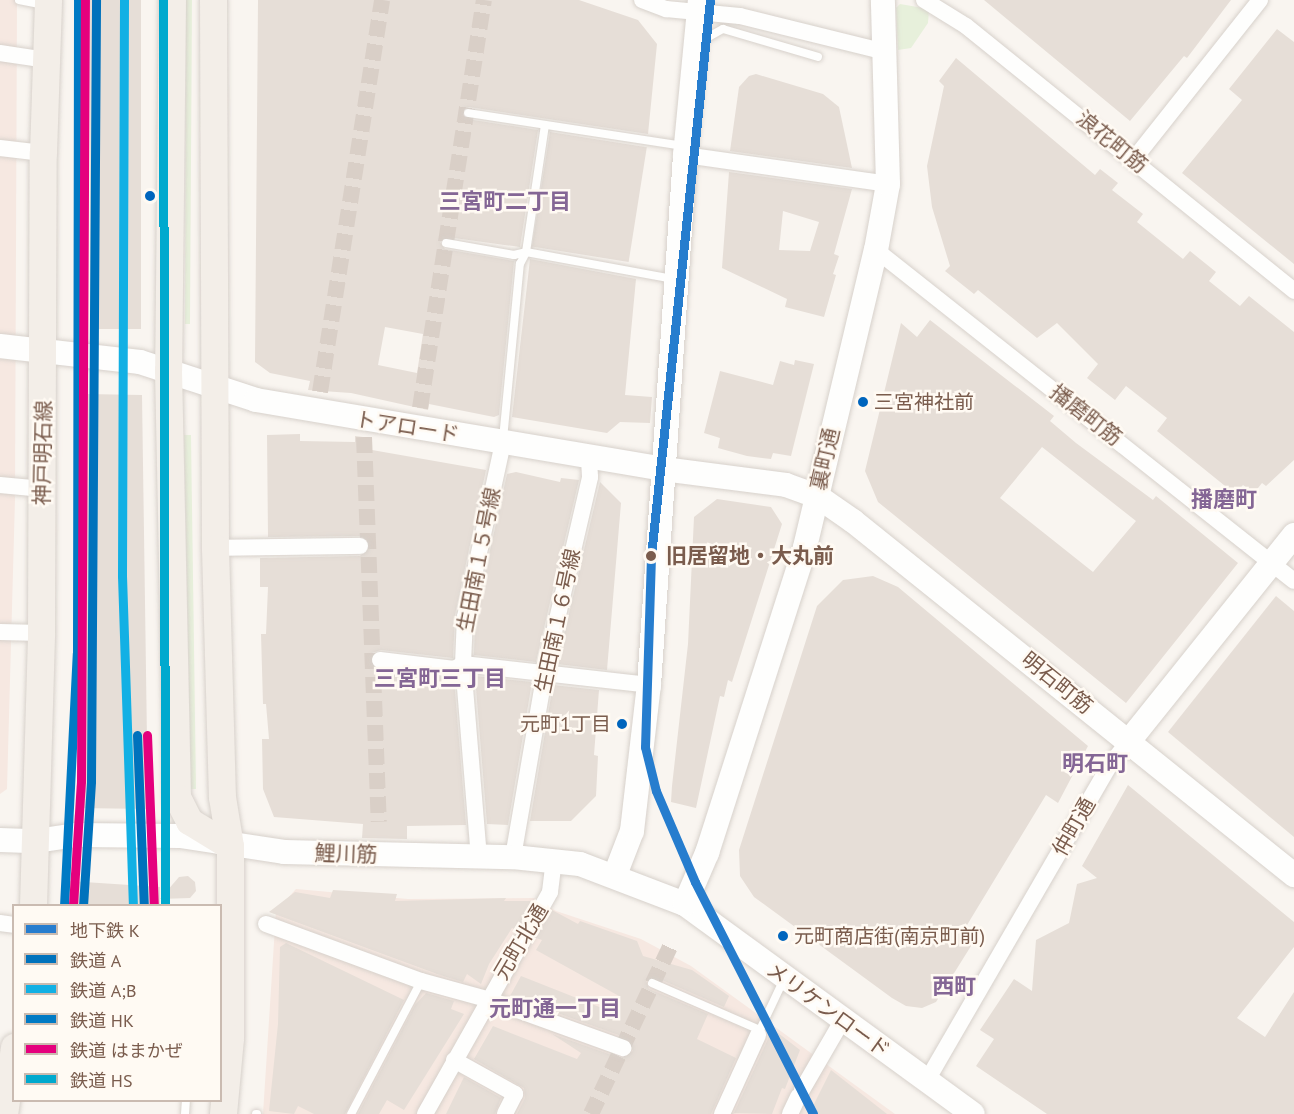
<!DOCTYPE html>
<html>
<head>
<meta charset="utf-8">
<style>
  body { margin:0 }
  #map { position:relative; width:1294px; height:1114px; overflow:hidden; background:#f9f5f0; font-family:"PT Sans","Noto Sans JP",sans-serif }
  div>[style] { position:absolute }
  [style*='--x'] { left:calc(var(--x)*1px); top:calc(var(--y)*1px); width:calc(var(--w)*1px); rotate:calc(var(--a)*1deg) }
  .commercial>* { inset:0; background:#f6e8e1 }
  .green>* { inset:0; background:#e7f0db }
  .building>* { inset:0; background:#e6ded7; transform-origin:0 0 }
  .street-tunnel>* { height:16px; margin-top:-8px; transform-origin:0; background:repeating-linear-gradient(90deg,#d9cfc7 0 16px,transparent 0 24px) }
  .roads { filter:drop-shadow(0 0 2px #d7d1cb) drop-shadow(0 0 2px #d7d1cb) }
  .lane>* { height:8px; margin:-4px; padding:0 4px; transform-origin:4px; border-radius:4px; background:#fefefd }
  .street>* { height:16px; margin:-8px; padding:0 8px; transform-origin:8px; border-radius:8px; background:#fefefd }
  .secondary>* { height:24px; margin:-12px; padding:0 12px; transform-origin:12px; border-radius:12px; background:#fefefd }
  .primary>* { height:27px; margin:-13.5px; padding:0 13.5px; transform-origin:13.5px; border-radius:13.5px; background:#f3eee8 }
  .rail-1>* { height:9px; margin:-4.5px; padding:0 4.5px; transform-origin:4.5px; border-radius:4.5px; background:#0072bc }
  .rail-2>* { height:9px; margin:-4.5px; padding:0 4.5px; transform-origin:4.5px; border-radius:4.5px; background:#12b0e4 }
  .rail-3>* { height:9px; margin:-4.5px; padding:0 4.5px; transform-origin:4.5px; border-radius:4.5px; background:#007ac4 }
  .rail-4>* { height:9px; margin:-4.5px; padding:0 4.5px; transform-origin:4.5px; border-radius:4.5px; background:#e5007d }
  .rail-5>* { height:9px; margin:-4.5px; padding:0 4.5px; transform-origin:4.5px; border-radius:4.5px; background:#00a9ce }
  .metro-1>* { height:9px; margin:-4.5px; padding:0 4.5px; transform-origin:4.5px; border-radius:4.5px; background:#267dce }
  .dots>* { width:16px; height:16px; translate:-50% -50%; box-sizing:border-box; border:3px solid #fffaf3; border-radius:50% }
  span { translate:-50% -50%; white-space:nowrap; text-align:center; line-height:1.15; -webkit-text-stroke:5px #fffaf3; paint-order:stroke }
  .bus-label { font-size:20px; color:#7a5c4d }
  .left { translate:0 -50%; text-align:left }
  .right { translate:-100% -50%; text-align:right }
  .street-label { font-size:21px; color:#7a5c4d }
  .stop-label { font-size:21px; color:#7a5c4d; font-weight:700 }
  .neighbourhood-label { font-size:22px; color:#846695; font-weight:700 }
  .legend { position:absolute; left:12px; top:904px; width:210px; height:198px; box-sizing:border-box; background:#fffaf3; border:2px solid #cabbb1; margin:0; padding:8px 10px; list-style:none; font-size:18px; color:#7a5c4d }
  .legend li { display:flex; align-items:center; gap:12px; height:30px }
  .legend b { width:30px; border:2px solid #cabbb1 }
</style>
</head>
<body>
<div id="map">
  <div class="commercial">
    <div style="clip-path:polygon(0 0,17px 0,15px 499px,7px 789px,0 794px)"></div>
    <div style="clip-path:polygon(296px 889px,408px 899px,534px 898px,556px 911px,641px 939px,691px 966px,895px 1114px,263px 1114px,276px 911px)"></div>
  </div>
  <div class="green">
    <div style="clip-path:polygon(186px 0,192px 0,190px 324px,185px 324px)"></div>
    <div style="clip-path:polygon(900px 4px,929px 9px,928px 23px,911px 48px,898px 50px,896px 8px)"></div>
    <div style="clip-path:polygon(184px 435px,191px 435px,196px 789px,191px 789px)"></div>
  </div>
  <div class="building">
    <div style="left:90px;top:0;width:51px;height:329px"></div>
    <div style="clip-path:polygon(evenodd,258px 0,579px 0,638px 20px,657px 44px,648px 134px,469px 107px,462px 111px,467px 119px,538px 130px,520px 247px,447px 237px,440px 242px,445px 249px,514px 261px,499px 415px,494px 417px,429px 404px,428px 410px,351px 393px,308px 390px,310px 381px,270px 373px,255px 362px,258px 0,385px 327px,423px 334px,417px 373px,378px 365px,385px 327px)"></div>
    <div style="clip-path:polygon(984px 0,1231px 0,1187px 58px,1184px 56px,1130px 121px)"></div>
    <div style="clip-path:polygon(1277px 29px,1294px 42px,1294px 264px,1182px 173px,1242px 100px,1229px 89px)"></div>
    <div style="clip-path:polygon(956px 58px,1095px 175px,1100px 169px,1118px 183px,1112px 190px,1143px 214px,1137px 222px,1183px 259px,1190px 251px,1216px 272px,1209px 281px,1240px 306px,1249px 296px,1294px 332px,1294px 460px,1266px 486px,1262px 483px,1254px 493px,1243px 485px,1235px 494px,1157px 431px,1167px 418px,1126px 386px,1115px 400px,1087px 378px,1098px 364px,1057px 323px,1037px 338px,978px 290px,974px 294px,945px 271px,950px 266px,932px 207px,927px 166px,944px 86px,939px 81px)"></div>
    <div style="clip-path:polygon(756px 74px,823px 94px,839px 107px,852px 168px,730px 151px,739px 87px,749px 76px)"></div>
    <div style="left:550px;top:132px;width:98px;height:116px;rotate:9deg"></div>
    <div style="clip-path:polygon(evenodd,729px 172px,852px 189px,834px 254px,839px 256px,833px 274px,836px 275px,824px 317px,785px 307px,787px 299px,722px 268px,729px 172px,783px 211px,819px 222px,810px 251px,779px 250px,783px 211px)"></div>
    <div style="clip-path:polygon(530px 259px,636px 279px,625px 395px,652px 397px,650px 423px,620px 422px,607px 433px,512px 417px)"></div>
    <div style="clip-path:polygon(evenodd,930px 320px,1054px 416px,1050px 421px,1076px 443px,1153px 500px,1156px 496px,1238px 563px,1126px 703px,878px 502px,865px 471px,901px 323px,917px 337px,930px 320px,1042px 447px,1136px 521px,1093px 572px,1000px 498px,1042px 447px)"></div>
    <div style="clip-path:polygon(795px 360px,814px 364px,791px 456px,773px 453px,771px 459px,747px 456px,718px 448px,720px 438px,704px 433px,720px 371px,773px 385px,780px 361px,794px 365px)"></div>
    <div style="clip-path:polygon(86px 394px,142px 395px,148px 809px,78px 808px)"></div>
    <div style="clip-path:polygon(300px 434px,300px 441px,355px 442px,355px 436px,371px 438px,372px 450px,486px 470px,455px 615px,453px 658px,381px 650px,372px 653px,370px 659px,379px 670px,454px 679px,466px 825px,407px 826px,407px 839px,362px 838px,363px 824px,274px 817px,263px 789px,262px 739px,269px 739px,266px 704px,263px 704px,261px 634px,266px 634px,268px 587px,260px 587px,260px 558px,360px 556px,370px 546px,369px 540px,360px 536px,268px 537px,267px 435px)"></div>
    <div style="clip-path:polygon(516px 472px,560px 482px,561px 478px,579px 480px,536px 662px,474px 655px,475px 618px,507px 474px)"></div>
    <div style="clip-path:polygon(600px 482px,621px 503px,607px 670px,557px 664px)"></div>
    <div style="clip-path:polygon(717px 499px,771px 507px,782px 524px,732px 682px,728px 680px,724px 697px,720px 696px,696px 808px,671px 802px,672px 786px,688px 644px,694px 517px)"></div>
    <div style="clip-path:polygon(873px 576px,898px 587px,1088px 746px,1058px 803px,1046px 795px,964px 930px,976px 938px,936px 1002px,922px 1008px,906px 1006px,892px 998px,754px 897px,740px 876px,739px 850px,817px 606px,843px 580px)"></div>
    <div style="clip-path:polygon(1276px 596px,1294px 611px,1294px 837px,1168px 732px)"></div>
    <div style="clip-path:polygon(475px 676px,532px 682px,508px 825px,487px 824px)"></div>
    <div style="clip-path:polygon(553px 685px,599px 690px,594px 755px,598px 756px,596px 796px,571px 821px,530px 821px)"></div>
    <div style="clip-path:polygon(1128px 785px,1294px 922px,1294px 947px,1237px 1018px,1265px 1037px,1294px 992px,1294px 1114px,1047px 1114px,976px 1066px,994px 1039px,980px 1030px,1014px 979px,1032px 991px,1036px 940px,1069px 923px,1077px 884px,1097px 878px,1082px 866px)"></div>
    <div style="clip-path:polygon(188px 876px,195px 882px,196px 891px,190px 898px,160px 899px,179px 877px)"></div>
    <div style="clip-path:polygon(69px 881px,160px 887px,160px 906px,66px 906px)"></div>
    <div style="clip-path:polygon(333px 890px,397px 894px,395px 901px,506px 898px,504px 901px,533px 901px,517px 930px,512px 928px,489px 964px,481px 984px,467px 974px,463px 982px,440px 975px,269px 912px,295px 892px,330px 898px)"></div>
    <div style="clip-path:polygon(552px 910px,578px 924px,580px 921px,637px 941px,643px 956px,692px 970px,729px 996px,724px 1007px,655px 977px,646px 981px,649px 989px,708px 1014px,697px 1039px,736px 1058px,711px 1114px,517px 1114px,525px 1098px,524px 1088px,474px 1059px,493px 1026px,577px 1059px,581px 1053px,552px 1034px,620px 1058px,633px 1051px,627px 1038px,510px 996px,521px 976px,612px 1012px,619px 996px,536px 950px,542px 940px,536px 938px)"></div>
    <div style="clip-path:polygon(286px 943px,404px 1000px,345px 1114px,314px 1114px,298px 1106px,294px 1114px,269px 1111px,278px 1024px,280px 947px)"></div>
    <div style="clip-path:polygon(426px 993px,454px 1001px,451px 1009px,464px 1014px,404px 1110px,387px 1100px,379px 1114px,358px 1114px,415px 1005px)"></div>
    <div style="clip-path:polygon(769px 1026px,800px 1050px,785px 1089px,782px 1088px,772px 1114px,734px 1113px,768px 1039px)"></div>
    <div style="clip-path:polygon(831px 1070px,887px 1114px,809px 1114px)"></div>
    <div style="clip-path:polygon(464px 1077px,501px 1098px,495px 1114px,446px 1114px)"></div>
  </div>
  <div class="street-tunnel">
    <div style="--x:320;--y:392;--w:397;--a:-81"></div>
    <div style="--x:420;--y:408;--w:413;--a:-81.1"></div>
    <div style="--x:364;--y:437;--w:385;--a:87.8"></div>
    <div style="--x:591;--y:1114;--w:187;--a:-64.7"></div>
  </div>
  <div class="roads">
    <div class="lane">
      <div style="--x:19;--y:0;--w:26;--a:11"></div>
      <div style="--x:703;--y:40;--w:23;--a:-29"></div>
      <div style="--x:723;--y:29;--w:99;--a:16.4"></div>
      <div style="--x:468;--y:113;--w:219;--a:8.7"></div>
      <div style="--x:446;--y:243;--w:69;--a:10"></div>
      <div style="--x:514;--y:255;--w:12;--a:-14"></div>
      <div style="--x:526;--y:252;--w:149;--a:10.4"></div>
      <div style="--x:503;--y:439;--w:176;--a:-84.5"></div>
      <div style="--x:520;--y:264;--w:13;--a:-63"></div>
      <div style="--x:526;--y:252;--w:128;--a:-81.5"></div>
      <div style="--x:652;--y:983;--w:118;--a:23.5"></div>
      <div style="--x:758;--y:1034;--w:61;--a:-64.7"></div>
      <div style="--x:185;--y:1114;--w:14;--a:-86"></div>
      <div style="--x:256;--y:1114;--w:1;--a:0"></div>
      <div style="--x:351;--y:1114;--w:150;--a:-62.2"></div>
    </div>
    <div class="street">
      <div style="--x:642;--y:0;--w:26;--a:21"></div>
      <div style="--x:666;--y:9;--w:74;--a:5.4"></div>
      <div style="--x:740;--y:16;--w:149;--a:13.9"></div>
      <div style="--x:924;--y:0;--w:49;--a:31.8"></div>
      <div style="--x:966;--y:26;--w:422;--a:38.9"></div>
      <div style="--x:0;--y:53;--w:48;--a:8.5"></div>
      <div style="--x:0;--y:148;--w:43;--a:6.6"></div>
      <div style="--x:685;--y:155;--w:205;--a:8.1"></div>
      <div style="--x:1134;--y:159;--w:203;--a:-51.6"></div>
      <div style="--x:876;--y:250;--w:533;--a:38.37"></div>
      <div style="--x:0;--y:485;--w:43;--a:5.3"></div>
      <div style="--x:215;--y:548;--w:145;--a:-0.8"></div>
      <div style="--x:0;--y:632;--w:41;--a:1.4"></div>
      <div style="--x:380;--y:660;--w:75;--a:6.9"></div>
      <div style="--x:454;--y:669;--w:10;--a:-29"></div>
      <div style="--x:463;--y:664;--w:187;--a:6.4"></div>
      <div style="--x:513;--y:857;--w:189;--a:-80.2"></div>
      <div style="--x:545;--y:671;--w:199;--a:-76.9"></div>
      <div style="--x:590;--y:477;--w:21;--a:-93"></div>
      <div style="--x:479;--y:858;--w:195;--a:-94.7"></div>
      <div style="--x:463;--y:664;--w:47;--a:-87.6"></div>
      <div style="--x:465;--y:617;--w:178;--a:-77.7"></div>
      <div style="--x:0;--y:923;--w:14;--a:8"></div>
      <div style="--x:266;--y:924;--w:165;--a:20.2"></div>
      <div style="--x:421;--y:981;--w:68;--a:15.3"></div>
      <div style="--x:487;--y:999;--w:145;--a:19.8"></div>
      <div style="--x:454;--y:1060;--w:70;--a:29.1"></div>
      <div style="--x:515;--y:1094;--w:22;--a:117"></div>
      <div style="--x:926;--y:1082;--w:367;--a:-59.9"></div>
      <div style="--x:1110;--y:765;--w:31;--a:-52"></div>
      <div style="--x:802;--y:1090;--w:80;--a:-59.9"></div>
      <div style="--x:425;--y:1114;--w:255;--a:-60.6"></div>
      <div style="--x:550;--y:892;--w:31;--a:-83"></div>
      <div style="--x:722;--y:1114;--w:87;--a:-65.5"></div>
      <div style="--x:790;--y:1114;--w:19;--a:-65"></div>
    </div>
    <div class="secondary">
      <div style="--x:0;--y:346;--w:141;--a:6.5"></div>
      <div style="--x:140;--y:362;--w:122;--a:18.1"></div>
      <div style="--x:256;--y:400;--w:413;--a:9.6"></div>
      <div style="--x:663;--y:469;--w:124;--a:7.4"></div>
      <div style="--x:786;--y:485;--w:33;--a:20"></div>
      <div style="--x:817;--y:496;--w:44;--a:34.8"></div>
      <div style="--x:853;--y:521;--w:566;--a:38.75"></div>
      <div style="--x:1129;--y:741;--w:264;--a:-51.3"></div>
      <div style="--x:0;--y:840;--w:36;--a:2"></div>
      <div style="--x:36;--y:841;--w:40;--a:-8.5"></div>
      <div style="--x:76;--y:835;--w:104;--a:0.6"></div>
      <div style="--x:180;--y:836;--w:105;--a:8.7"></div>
      <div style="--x:284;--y:852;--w:229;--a:1.3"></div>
      <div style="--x:513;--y:857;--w:67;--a:6"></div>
      <div style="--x:580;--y:864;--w:112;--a:20.9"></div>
      <div style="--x:685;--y:904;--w:356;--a:36.1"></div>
      <div style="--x:615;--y:875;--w:47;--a:-68.9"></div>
      <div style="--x:632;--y:831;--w:147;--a:-83.4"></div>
      <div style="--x:649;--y:685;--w:531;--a:-86.11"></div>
      <div style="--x:685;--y:155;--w:156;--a:-84.5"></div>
      <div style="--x:685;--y:904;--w:56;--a:-66.7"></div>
      <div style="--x:707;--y:853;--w:321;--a:-72.2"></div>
      <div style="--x:805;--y:547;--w:305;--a:-76.6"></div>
      <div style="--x:876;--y:250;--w:67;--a:-79.7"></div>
      <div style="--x:888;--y:184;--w:184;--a:-91.6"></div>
    </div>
    <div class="primary">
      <div style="--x:172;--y:0;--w:370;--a:90.6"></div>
      <div style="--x:168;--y:370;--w:427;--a:88.8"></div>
      <div style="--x:177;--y:797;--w:27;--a:63"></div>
      <div style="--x:189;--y:821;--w:48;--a:31.4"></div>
      <div style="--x:213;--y:0;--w:548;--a:89.79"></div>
      <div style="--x:215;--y:548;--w:249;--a:88.4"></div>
      <div style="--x:222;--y:797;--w:50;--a:80.7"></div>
      <div style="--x:230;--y:846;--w:192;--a:90"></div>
      <div style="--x:230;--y:1038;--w:76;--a:95.3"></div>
      <div style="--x:33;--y:906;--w:273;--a:-88.3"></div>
      <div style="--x:41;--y:633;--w:480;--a:-89.8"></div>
      <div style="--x:43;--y:153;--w:153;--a:-88.1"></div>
      <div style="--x:4;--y:1114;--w:68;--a:-81.5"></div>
    </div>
  </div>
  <div class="rail-1">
    <div style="--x:137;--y:735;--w:171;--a:87.7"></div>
    <div style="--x:83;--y:906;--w:125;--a:-86.3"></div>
    <div style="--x:91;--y:781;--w:781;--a:-89.63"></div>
  </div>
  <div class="rail-2">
    <div style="--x:124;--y:0;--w:576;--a:90.2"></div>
    <div style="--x:122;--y:576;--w:330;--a:88.1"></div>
  </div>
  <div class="rail-3">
    <div style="--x:64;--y:906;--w:253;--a:-87.1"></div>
    <div style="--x:77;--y:653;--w:653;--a:-89.91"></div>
  </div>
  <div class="rail-4">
    <div style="--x:147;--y:735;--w:171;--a:87.7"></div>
    <div style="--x:73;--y:905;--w:124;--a:-86.3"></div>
    <div style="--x:81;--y:781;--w:781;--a:-89.71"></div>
  </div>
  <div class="rail-5">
    <div style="--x:163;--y:0;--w:906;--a:89.87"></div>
  </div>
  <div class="metro-1">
    <div style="--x:710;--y:0;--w:559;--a:96.06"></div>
    <div style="--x:651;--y:556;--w:191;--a:91.8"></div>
    <div style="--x:645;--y:747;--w:45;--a:76"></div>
    <div style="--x:656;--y:791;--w:99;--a:66.8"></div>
    <div style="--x:695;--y:882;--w:260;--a:63"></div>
  </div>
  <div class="dots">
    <div style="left:150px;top:196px;background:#0065bd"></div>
    <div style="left:863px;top:402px;background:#0065bd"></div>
    <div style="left:651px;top:556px;background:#7a5c4d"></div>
    <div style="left:622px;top:724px;background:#0065bd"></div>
    <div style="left:783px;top:936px;background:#0065bd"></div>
  </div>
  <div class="bus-label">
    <span class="left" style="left:874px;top:402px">三宮神社前</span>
    <span class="right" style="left:611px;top:724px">元町1丁目</span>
    <span class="left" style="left:794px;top:936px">元町商店街(南京町前)</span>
  </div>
  <div class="street-label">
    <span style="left:1112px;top:142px;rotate:39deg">浪花町筋</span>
    <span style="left:1086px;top:415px;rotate:38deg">播磨町筋</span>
    <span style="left:407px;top:427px;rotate:9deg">トアロード</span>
    <span style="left:43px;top:453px;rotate:-89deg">神戸明石線</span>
    <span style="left:825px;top:459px;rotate:-77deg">裏町通</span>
    <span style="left:479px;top:560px;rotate:-79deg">生田南１５号線</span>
    <span style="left:558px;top:621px;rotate:-78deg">生田南１６号線</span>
    <span style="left:1057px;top:683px;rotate:39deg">明石町筋</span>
    <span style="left:1074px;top:827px;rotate:-60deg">仲町通</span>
    <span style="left:346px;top:854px;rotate:2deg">鯉川筋</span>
    <span style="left:521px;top:942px;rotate:-59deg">元町北通</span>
    <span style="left:828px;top:1010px;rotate:36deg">メリケンロード</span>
  </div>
  <div class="stop-label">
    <span class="left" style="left:666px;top:556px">旧居留地・大丸前</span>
  </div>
  <div class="neighbourhood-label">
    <span style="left:505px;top:202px">三宮町二丁目</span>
    <span style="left:1224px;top:500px">播磨町</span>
    <span style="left:440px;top:679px">三宮町三丁目</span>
    <span style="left:1095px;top:764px">明石町</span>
    <span style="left:954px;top:987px">西町</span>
    <span style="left:555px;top:1009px">元町通一丁目</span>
  </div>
  <ul class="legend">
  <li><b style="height:8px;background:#267dce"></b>地下鉄 K</li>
  <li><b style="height:8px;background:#0072bc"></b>鉄道 A</li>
  <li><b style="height:8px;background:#12b0e4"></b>鉄道 A;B</li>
  <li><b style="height:8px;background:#007ac4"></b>鉄道 HK</li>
  <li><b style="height:8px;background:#e5007d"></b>鉄道 はまかぜ</li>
  <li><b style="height:8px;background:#00a9ce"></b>鉄道 HS</li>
  </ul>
</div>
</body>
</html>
